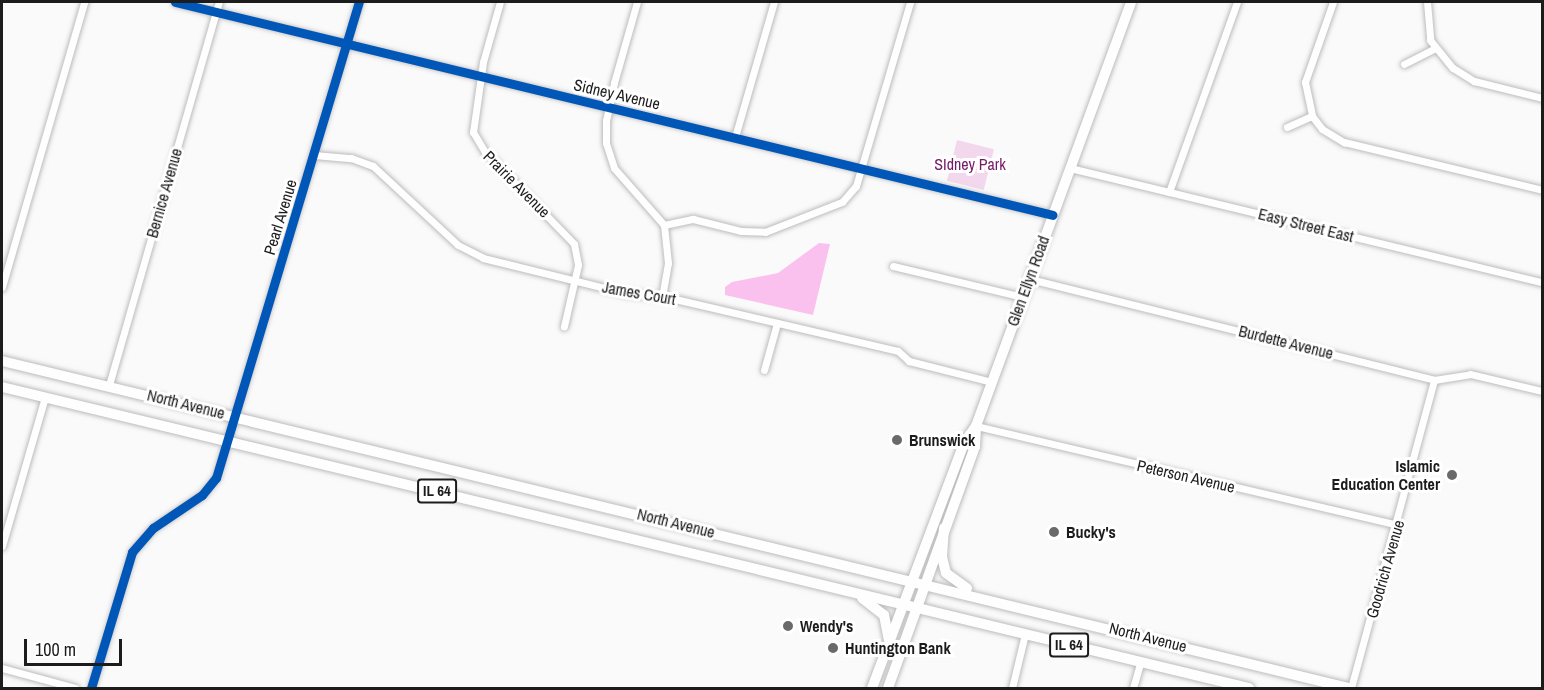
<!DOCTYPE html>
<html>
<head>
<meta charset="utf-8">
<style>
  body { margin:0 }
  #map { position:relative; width:1544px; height:690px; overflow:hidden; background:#fbfafb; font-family:"Archivo Narrow",sans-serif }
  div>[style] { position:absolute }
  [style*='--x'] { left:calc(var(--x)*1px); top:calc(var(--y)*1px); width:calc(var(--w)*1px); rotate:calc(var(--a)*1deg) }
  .green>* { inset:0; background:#f3d7ec; transform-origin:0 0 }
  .water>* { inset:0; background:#fac1ee }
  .roads { filter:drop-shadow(0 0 2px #bdbcbd) drop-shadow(0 0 2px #bdbcbd) }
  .street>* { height:7px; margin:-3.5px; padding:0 3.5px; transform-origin:3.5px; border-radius:3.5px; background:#fefefe }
  .secondary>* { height:10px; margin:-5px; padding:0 5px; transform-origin:5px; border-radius:5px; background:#fefefe }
  .primary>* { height:10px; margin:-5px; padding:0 5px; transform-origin:5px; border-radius:5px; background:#fefefe }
  .cycleway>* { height:9px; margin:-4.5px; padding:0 4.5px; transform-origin:4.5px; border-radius:4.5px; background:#0057b8 }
  .dots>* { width:16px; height:16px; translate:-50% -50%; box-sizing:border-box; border:3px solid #fff; border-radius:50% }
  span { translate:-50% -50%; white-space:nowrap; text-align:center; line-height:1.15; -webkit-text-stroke:6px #fff; paint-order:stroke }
  .shield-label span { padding:2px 4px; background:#fff; border:2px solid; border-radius:4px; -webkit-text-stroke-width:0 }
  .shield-label { font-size:15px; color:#1d1c1d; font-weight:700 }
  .street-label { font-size:16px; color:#1d1c1d }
  .park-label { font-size:16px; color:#751968 }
  .poi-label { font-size:16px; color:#1d1c1d; font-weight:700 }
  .left { translate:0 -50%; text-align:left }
  .right { translate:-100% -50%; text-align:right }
  .frame { position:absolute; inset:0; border:3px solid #1d1c1d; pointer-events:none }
  .scale { position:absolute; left:24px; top:639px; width:98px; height:27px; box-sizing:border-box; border:3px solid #1d1c1d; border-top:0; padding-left:8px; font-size:18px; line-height:21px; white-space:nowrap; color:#1d1c1d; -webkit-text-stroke:4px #fff; paint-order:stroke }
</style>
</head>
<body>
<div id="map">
  <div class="green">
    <div style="left:957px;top:140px;width:38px;height:42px;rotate:14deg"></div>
  </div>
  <div class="water">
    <div style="clip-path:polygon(819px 243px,830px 244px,813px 315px,725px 295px,725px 287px,732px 282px,778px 273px)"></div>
  </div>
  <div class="roads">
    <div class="street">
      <div style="--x:175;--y:2;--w:903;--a:13.64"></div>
      <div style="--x:500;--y:2;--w:62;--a:105.8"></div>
      <div style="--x:483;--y:62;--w:71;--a:98.1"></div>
      <div style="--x:473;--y:132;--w:23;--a:59"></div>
      <div style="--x:485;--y:152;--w:128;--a:45.9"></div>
      <div style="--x:574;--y:244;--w:21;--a:79"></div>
      <div style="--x:578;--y:265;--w:63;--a:102.9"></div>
      <div style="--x:637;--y:2;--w:84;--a:105.9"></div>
      <div style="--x:614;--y:83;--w:38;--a:102"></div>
      <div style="--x:606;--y:120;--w:23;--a:90"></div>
      <div style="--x:606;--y:143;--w:26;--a:72"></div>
      <div style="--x:614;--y:168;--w:76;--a:48.7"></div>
      <div style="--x:664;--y:225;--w:38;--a:84"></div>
      <div style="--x:668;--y:263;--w:34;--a:100"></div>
      <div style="--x:1333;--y:2;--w:85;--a:109.3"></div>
      <div style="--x:1305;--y:82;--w:35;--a:78"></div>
      <div style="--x:1312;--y:116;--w:16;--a:52"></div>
      <div style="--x:1322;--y:129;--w:26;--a:31"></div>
      <div style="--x:1344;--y:142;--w:204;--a:13.6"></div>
      <div style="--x:1427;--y:2;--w:38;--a:85"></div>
      <div style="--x:1430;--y:40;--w:36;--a:51"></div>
      <div style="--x:1453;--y:68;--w:25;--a:32"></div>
      <div style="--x:1474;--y:81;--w:70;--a:14"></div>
      <div style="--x:1404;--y:64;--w:34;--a:-27"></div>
      <div style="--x:1287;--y:127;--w:27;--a:-24"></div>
      <div style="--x:735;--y:137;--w:141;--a:-73.9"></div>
      <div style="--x:314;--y:155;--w:37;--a:5"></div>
      <div style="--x:351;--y:158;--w:23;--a:20"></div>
      <div style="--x:373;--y:166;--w:116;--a:42.9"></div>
      <div style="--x:458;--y:245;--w:28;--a:27"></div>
      <div style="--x:483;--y:258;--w:146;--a:13.8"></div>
      <div style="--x:625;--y:293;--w:37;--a:5"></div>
      <div style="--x:662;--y:296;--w:242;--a:13.1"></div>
      <div style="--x:898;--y:351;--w:15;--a:42"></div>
      <div style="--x:909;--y:361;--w:86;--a:14.2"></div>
      <div style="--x:1070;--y:168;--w:486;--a:13.6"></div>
      <div style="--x:1169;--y:192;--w:202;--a:-70.3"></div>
      <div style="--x:664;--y:225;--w:30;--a:-12"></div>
      <div style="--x:693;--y:219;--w:49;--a:14"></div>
      <div style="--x:741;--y:231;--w:24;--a:2"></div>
      <div style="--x:765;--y:232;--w:83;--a:-21.3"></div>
      <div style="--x:842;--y:202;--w:21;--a:-49"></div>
      <div style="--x:856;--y:186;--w:192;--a:-73.6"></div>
      <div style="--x:893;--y:266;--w:134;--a:13.4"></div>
      <div style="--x:1030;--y:279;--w:416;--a:14"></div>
      <div style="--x:1434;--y:380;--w:36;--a:-9"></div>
      <div style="--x:1470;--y:374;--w:74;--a:13.3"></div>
      <div style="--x:2;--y:287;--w:297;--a:-73.9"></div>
      <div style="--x:764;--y:370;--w:49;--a:-74.5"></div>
      <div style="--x:109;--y:385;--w:398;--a:-74"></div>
      <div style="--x:976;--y:426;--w:432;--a:13.2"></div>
      <div style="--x:2;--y:546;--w:155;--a:-73.9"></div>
      <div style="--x:2;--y:668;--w:76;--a:15.3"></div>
      <div style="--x:91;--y:688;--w:142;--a:-73.2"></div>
      <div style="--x:132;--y:552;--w:32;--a:-49"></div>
      <div style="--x:153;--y:528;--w:59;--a:-34"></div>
      <div style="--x:202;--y:495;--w:22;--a:-51"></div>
      <div style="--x:216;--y:478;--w:497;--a:-73.3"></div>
      <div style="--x:1012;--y:688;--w:56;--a:-76.5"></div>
      <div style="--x:1133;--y:688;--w:26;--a:-74"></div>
      <div style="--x:1351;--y:688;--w:319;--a:-74.9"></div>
    </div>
    <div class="secondary">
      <div style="--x:872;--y:688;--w:262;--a:-69.4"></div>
      <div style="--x:964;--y:443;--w:21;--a:-55"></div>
      <div style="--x:976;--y:426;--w:451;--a:-69.9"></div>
      <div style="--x:888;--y:688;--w:257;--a:-70.2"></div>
      <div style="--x:975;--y:446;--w:20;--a:-87"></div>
    </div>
    <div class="primary">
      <div style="--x:2;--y:361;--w:1386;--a:13.65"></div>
      <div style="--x:2;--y:387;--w:1283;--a:13.57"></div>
      <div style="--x:944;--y:528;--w:29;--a:94"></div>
      <div style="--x:942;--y:557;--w:16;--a:76"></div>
      <div style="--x:946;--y:573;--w:26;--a:36"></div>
      <div style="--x:862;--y:598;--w:28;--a:38"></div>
      <div style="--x:884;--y:615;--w:25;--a:79"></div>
    </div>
  </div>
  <div class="cycleway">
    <div style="--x:175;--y:2;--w:903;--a:13.64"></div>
    <div style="--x:91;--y:688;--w:142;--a:-73.2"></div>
    <div style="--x:132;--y:552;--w:32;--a:-49"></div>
    <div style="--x:153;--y:528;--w:59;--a:-34"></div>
    <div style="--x:202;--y:495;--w:22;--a:-51"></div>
    <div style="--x:216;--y:478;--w:497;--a:-73.3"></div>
  </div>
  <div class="dots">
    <div style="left:897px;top:440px;background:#6b6a6b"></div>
    <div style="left:1452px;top:475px;background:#6b6a6b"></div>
    <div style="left:1054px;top:532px;background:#6b6a6b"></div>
    <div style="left:788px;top:626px;background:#6b6a6b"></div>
    <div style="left:833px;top:648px;background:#6b6a6b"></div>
  </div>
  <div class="shield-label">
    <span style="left:437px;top:491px">IL 64</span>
    <span style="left:1069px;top:645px">IL 64</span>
  </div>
  <div class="street-label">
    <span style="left:617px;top:94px;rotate:13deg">Sidney Avenue</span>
    <span style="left:517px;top:184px;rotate:45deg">Prairie Avenue</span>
    <span style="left:164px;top:193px;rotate:-74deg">Bernice Avenue</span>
    <span style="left:280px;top:217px;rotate:-73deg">Pearl Avenue</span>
    <span style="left:1306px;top:225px;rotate:14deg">Easy Street East</span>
    <span style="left:1028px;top:281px;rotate:-70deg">Glen Ellyn Road</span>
    <span style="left:639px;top:293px;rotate:10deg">James Court</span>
    <span style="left:1286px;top:342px;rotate:14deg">Burdette Avenue</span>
    <span style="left:186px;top:404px;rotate:14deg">North Avenue</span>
    <span style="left:1186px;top:476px;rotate:13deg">Peterson Avenue</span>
    <span style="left:676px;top:523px;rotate:14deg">North Avenue</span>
    <span style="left:1385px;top:569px;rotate:-74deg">Goodrich Avenue</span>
    <span style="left:1148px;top:637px;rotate:14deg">North Avenue</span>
  </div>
  <div class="park-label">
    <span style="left:970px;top:164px">SIdney Park</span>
  </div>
  <div class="poi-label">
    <span class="left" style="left:909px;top:440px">Brunswick</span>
    <span class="right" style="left:1440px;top:475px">Islamic<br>Education Center</span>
    <span class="left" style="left:1066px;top:532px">Bucky's</span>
    <span class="left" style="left:800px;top:626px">Wendy's</span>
    <span class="left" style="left:845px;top:648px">Huntington Bank</span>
  </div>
  <div class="frame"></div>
  <div class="scale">100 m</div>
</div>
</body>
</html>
